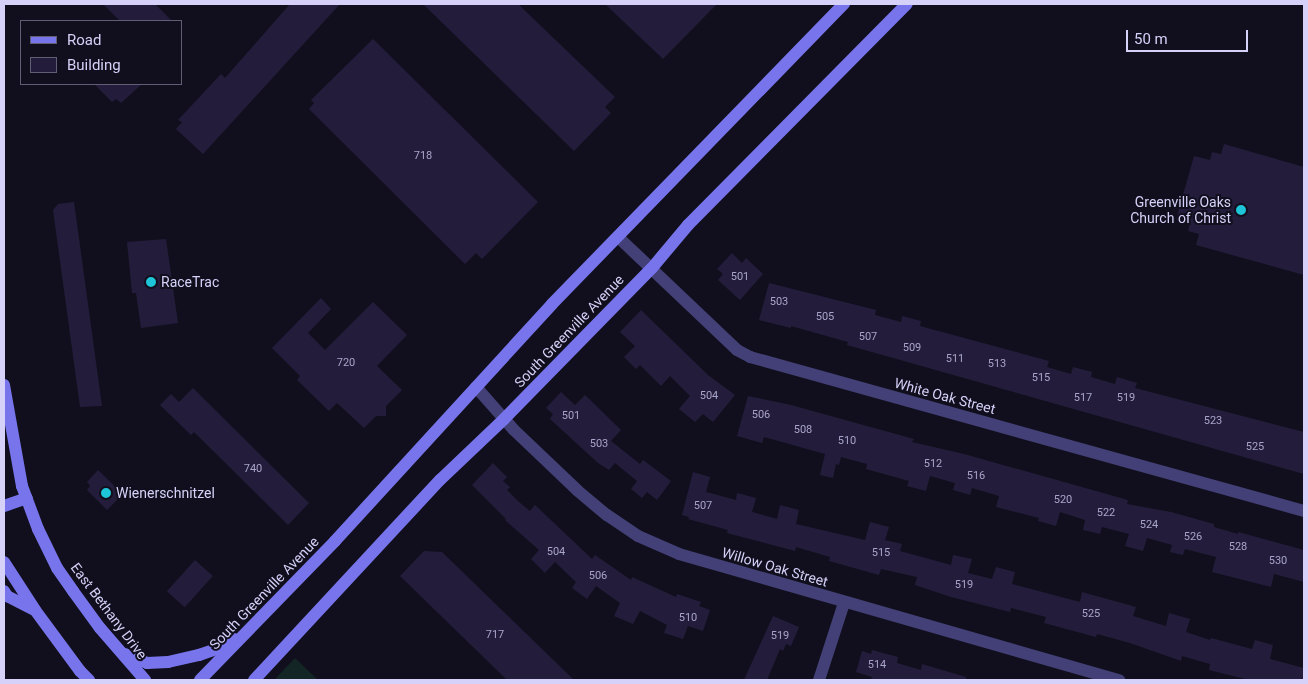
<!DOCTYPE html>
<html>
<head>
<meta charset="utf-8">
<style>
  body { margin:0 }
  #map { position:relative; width:1308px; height:684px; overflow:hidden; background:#110f1d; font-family:Roboto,sans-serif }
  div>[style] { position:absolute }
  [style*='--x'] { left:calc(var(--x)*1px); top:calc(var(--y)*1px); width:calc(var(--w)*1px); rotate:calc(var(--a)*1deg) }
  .green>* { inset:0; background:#132625 }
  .building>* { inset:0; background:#231d3b; transform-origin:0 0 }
  .minor>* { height:12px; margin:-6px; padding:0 6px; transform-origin:6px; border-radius:6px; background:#424076 }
  .secondary>* { height:12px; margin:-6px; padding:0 6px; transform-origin:6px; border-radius:6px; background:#7875ec }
  .dots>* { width:14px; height:14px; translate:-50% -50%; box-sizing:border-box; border:2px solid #110f1d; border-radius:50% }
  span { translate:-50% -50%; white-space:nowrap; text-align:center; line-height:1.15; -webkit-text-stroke:4px #110f1d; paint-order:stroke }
  .number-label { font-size:11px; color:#a9a4ca }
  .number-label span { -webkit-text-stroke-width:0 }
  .poi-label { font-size:14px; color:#d6d1f9 }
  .right { translate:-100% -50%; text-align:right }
  .left { translate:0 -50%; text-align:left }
  .street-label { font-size:14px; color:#d6d1f9 }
  .frame { position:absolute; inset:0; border:5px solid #d6d1f9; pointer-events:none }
  .legend { position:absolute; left:20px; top:20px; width:162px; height:65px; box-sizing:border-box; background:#110f1d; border:1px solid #605d75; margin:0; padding:6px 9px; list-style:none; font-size:15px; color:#d6d1f9 }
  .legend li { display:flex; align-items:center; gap:10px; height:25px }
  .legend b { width:25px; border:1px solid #605d75 }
  .scale { position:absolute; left:1126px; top:30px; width:122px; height:22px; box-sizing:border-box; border:2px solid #d6d1f9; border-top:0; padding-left:6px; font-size:15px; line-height:18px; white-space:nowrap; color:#d6d1f9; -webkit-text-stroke:4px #110f1d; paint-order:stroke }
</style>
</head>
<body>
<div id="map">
  <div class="green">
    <div style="clip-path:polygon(295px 658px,318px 680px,274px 680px)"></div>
  </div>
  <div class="building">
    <div style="clip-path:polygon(103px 4px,155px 4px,172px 21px,120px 21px)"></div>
    <div style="clip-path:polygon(290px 4px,340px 4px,203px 154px,176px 129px,182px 122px,178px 120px,221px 74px,225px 78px)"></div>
    <div style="clip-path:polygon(423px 4px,518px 4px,615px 97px,605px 107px,611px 113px,574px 151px)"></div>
    <div style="clip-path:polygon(605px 4px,717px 4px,663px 59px)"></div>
    <div style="clip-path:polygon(373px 39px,538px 202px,482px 259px,476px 253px,465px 264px,309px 109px,314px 103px,311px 100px)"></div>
    <div style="clip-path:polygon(94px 84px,142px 84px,121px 103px,116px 99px,112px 102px)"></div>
    <div style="clip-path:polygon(1224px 144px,1304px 167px,1304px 275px,1196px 245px,1199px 234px,1188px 231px,1190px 223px,1176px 220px,1194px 156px,1210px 160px,1212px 152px,1221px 154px)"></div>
    <div style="clip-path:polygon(74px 202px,102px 406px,80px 407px,53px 210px,58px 204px)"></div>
    <div style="clip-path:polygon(166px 239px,178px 323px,141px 328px,136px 293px,132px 293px,127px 242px)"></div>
    <div style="clip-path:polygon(732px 253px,742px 263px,746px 258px,763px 274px,740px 300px,718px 280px,723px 274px,717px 269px)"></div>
    <div style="clip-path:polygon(769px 283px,876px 310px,875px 315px,901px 322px,902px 316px,921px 321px,920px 326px,1049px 361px,1047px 367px,1071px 374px,1073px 367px,1092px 372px,1091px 377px,1115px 384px,1117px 377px,1137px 383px,1135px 388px,1304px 432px,1304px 474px,847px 345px,848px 342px,791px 326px,791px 328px,759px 320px)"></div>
    <div style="clip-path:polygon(321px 298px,331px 309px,308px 333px,325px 350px,373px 302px,407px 335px,377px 366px,402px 390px,386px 406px,386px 416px,376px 416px,364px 428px,337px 403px,329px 411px,297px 380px,300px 376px,272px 348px)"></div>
    <div style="clip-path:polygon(641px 310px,708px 375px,735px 395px,713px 422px,703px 414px,695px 422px,679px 409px,690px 396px,670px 376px,661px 386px,640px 365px,636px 369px,624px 357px,635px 346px,620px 332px)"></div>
    <div style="clip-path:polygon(193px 388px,309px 503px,288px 525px,194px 432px,191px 435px,160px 405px,171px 394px,179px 402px)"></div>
    <div style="clip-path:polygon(561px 392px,575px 405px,585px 395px,621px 430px,611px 441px,640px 464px,643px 460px,671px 481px,657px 500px,647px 492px,642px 498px,631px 489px,637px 481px,615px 463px,609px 470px,598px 463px,550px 419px,553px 414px,546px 408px)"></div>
    <div style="clip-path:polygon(748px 396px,791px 405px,914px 439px,912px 442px,964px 454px,1128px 500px,1127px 504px,1171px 512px,1214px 524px,1214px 527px,1238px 534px,1238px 532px,1304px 550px,1304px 582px,1274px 574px,1271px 587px,1212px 572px,1216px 557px,1185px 549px,1183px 555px,1170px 552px,1172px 545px,1147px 538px,1143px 551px,1125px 546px,1129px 534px,1102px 527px,1100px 534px,1083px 530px,1085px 520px,1060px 512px,1056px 526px,1038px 521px,1039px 518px,996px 507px,999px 496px,972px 488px,970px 495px,953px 490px,955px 483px,930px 476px,926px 491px,907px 486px,909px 481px,866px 469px,867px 464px,841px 457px,839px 465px,836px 464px,833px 478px,820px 475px,825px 454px,764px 437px,762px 443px,737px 436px)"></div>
    <div style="clip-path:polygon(493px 463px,507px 477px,503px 481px,510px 487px,507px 490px,519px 502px,530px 511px,535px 505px,592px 559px,595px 555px,631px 580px,632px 577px,676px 597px,677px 594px,701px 602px,699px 606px,710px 610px,703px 631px,688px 626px,683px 639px,664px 633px,667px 625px,640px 611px,633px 624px,614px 616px,620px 603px,596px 586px,587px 599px,572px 588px,576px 582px,555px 562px,545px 573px,531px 559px,539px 550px,505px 520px,506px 519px,472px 485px)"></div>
    <div style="clip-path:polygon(98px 470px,123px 494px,107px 510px,87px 490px,90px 486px,87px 482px)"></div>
    <div style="clip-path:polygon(693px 472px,710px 477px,706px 492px,736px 500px,737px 493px,756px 498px,752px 512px,777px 519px,780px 505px,799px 510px,796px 524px,865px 540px,870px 522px,889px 527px,885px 540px,902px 544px,900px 551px,951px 565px,953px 555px,972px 559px,968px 573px,992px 579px,996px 567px,1015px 572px,1012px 584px,1080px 602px,1082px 592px,1136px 607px,1133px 616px,1166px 626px,1169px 613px,1190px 619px,1186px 632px,1210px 640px,1211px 638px,1252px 649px,1255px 640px,1273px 645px,1270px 659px,1304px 668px,1304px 680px,1249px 680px,1209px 670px,1210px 664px,1182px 656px,1181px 661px,1130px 643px,1097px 634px,1096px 637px,1044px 623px,1046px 617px,1011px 608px,1010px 612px,951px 597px,915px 585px,917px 577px,881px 569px,879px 575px,829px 561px,830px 557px,796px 547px,795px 551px,727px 533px,728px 530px,688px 519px,689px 517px,682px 515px)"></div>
    <div style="clip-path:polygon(424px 551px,442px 552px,574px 680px,507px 680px,400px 576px)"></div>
    <div style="left:195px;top:560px;width:24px;height:42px;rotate:42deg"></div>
    <div style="clip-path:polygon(773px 616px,799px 627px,791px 646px,786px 644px,783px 651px,780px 649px,767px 680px,744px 680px)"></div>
    <div style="clip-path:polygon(872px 650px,898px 657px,897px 663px,921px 670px,922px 664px,966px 677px,966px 680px,871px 680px,872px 677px,856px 672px,862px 651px,871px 654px)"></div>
  </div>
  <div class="minor">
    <div style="--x:618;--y:237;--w:164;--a:43.5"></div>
    <div style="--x:737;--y:350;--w:15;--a:28"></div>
    <div style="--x:750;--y:357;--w:575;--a:15.53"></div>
    <div style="--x:476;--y:387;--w:57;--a:48.5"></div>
    <div style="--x:514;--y:430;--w:88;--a:43.6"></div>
    <div style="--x:578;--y:491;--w:38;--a:40"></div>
    <div style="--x:607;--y:515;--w:37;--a:34"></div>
    <div style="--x:638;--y:536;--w:45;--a:23.7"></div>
    <div style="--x:679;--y:554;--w:458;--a:16"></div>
    <div style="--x:819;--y:680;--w:81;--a:-72"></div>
  </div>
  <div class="secondary">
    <div style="--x:4;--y:385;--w:103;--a:79.9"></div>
    <div style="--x:22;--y:486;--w:46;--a:69.6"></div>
    <div style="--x:38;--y:529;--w:43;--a:64"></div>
    <div style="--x:57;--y:568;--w:28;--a:55"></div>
    <div style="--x:73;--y:591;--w:46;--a:53.9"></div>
    <div style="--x:100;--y:628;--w:69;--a:49.1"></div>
    <div style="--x:4;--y:506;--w:24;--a:-19"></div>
    <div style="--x:4;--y:562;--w:57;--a:57.1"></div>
    <div style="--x:35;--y:610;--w:76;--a:53.6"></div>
    <div style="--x:80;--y:671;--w:13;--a:45"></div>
    <div style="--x:4;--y:591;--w:6;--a:59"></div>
    <div style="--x:7;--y:596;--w:29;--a:27"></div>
    <div style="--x:125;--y:654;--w:24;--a:22"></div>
    <div style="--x:147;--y:663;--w:21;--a:-3"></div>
    <div style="--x:168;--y:662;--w:32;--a:-13"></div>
    <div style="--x:199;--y:655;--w:21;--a:-19"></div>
    <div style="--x:219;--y:648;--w:17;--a:-33"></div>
    <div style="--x:200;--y:680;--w:194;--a:-45.8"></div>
    <div style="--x:335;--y:541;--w:321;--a:-47.5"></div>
    <div style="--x:552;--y:304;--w:419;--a:-45.8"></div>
    <div style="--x:254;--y:680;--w:273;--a:-47.1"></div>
    <div style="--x:440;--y:480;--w:88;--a:-43.6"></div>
    <div style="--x:504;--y:419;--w:211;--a:-45.6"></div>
    <div style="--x:652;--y:268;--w:56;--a:-50.1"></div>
    <div style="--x:688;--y:225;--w:311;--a:-45.3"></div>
  </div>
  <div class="dots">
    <div style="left:1241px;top:210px;background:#1ec5d8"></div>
    <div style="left:151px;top:282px;background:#1ec5d8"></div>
    <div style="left:106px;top:493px;background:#1ec5d8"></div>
  </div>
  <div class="number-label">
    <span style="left:423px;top:156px">718</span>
    <span style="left:740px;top:277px">501</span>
    <span style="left:779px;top:302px">503</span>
    <span style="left:825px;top:317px">505</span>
    <span style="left:868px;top:337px">507</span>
    <span style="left:912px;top:348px">509</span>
    <span style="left:955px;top:359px">511</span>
    <span style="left:346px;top:363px">720</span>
    <span style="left:997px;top:364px">513</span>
    <span style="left:1041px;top:378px">515</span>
    <span style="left:709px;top:396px">504</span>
    <span style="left:1083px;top:398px">517</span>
    <span style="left:1126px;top:398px">519</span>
    <span style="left:761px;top:415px">506</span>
    <span style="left:571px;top:416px">501</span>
    <span style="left:1213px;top:421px">523</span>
    <span style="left:803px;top:430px">508</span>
    <span style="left:847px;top:441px">510</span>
    <span style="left:599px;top:444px">503</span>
    <span style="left:1255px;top:447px">525</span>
    <span style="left:933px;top:464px">512</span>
    <span style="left:253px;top:469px">740</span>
    <span style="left:976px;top:476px">516</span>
    <span style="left:1063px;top:500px">520</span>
    <span style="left:703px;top:506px">507</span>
    <span style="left:1106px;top:513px">522</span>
    <span style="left:1149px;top:525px">524</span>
    <span style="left:1193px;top:537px">526</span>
    <span style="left:1238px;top:547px">528</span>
    <span style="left:556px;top:552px">504</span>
    <span style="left:881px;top:553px">515</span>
    <span style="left:1278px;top:561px">530</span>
    <span style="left:598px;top:576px">506</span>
    <span style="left:964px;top:585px">519</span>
    <span style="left:1091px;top:614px">525</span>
    <span style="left:688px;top:618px">510</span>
    <span style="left:495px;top:635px">717</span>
    <span style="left:780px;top:636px">519</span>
    <span style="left:877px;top:665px">514</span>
  </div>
  <div class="poi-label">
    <span class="right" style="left:1231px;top:210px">Greenville Oaks<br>Church of Christ</span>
    <span class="left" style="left:161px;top:282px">RaceTrac</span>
    <span class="left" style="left:116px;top:493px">Wienerschnitzel</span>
  </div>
  <div class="street-label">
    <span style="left:569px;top:331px;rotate:-46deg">South Greenville Avenue</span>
    <span style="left:945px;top:396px;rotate:15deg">White Oak Street</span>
    <span style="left:775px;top:567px;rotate:16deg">Willow Oak Street</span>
    <span style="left:264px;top:593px;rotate:-46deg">South Greenville Avenue</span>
    <span style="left:109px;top:611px;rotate:53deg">East Bethany Drive</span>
  </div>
  <div class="frame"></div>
  <ul class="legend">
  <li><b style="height:6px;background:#7875ec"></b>Road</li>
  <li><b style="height:14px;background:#231d3b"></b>Building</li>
  </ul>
  <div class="scale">50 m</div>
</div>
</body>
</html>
